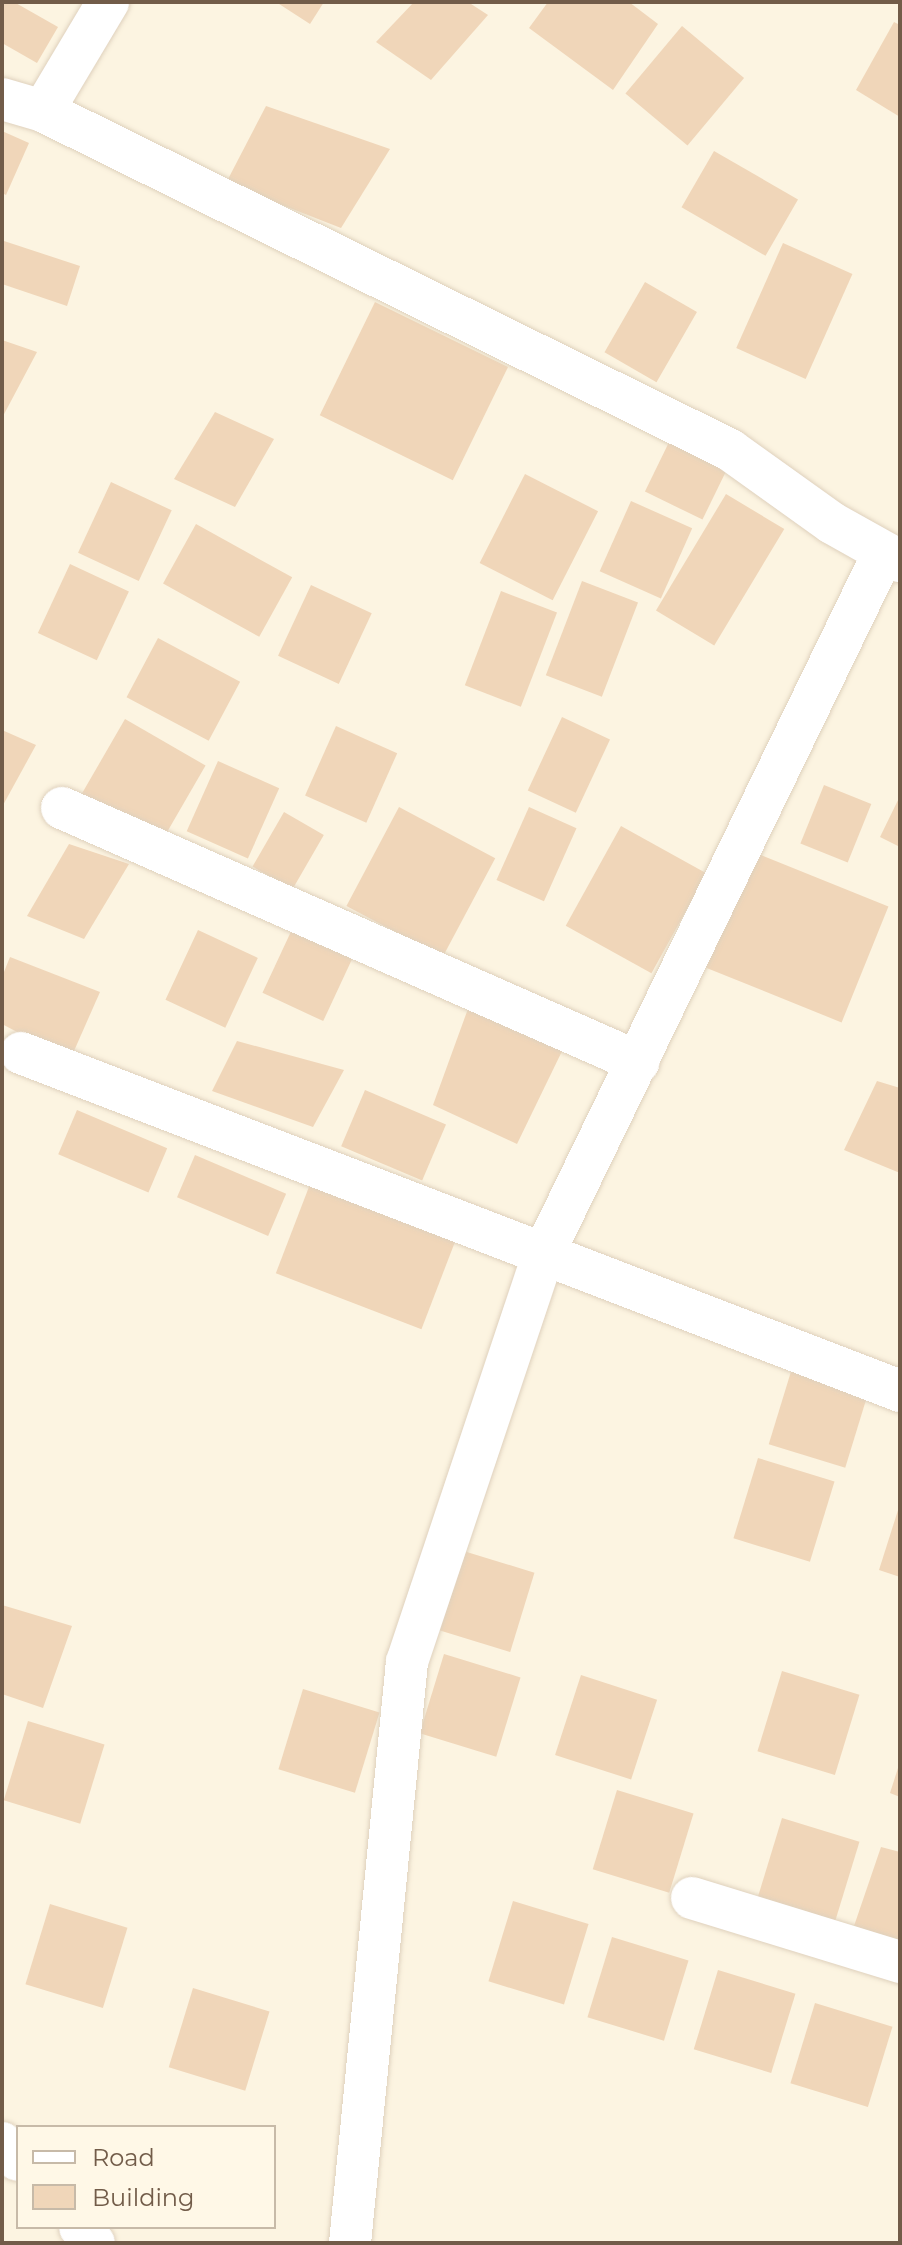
<!DOCTYPE html>
<html>
<head>
<meta charset="utf-8">
<style>
  body { margin:0 }
  #map { position:relative; width:902px; height:2245px; overflow:hidden; background:#fcf4e1; font-family:Montserrat,sans-serif }
  div>[style] { position:absolute }
  [style*='--x'] { left:calc(var(--x)*1px); top:calc(var(--y)*1px); width:calc(var(--w)*1px); rotate:calc(var(--a)*1deg) }
  .building>* { inset:0; background:#f0d6b9; transform-origin:0 0 }
  .roads { filter:drop-shadow(0 0 2px #dfd1bd) drop-shadow(0 0 2px #dfd1bd) }
  .minor>* { height:42px; margin:-21px; padding:0 21px; transform-origin:21px; border-radius:21px; background:#fff }
  span { translate:-50% -50%; white-space:nowrap; text-align:center; line-height:1.15; -webkit-text-stroke:6px #fff8e7; paint-order:stroke }
  .frame { position:absolute; inset:0; border:4px solid #725c49; pointer-events:none }
  .legend { position:absolute; left:16px; top:2125px; width:260px; height:104px; box-sizing:border-box; background:#fff8e7; border:2px solid #c7baa8; margin:0; padding:10px 14px; list-style:none; font-size:24px; color:#725c49 }
  .legend li { display:flex; align-items:center; gap:16px; height:40px }
  .legend b { width:40px; border:2px solid #c7baa8 }
</style>
</head>
<body>
<div id="map">
  <div class="building">
    <div style="clip-path:polygon(2px 2px,14px 2px,58px 27px,37px 63px,2px 43px)"></div>
    <div style="clip-path:polygon(276px 2px,324px 2px,310px 24px)"></div>
    <div style="clip-path:polygon(414px 2px,468px 2px,488px 15px,431px 80px,376px 42px)"></div>
    <div style="clip-path:polygon(548px 2px,629px 2px,658px 24px,613px 90px,529px 28px)"></div>
    <div style="clip-path:polygon(894px 22px,900px 25px,900px 117px,856px 90px)"></div>
    <div style="left:682px;top:26px;width:81px;height:88px;rotate:40deg"></div>
    <div style="clip-path:polygon(266px 106px,390px 149px,341px 228px,226px 183px)"></div>
    <div style="clip-path:polygon(2px 131px,29px 143px,6px 195px,2px 193px)"></div>
    <div style="left:714px;top:151px;width:97px;height:65px;rotate:30deg"></div>
    <div style="clip-path:polygon(4px 241px,80px 266px,67px 306px,2px 284px)"></div>
    <div style="left:783px;top:243px;width:76px;height:115px;rotate:24deg"></div>
    <div style="left:645px;top:282px;width:60px;height:81px;rotate:30deg"></div>
    <div style="left:375px;top:302px;width:148px;height:126px;rotate:26deg"></div>
    <div style="clip-path:polygon(2px 340px,37px 352px,2px 418px)"></div>
    <div style="clip-path:polygon(215px 412px,274px 439px,235px 507px,174px 479px)"></div>
    <div style="left:673px;top:434px;width:64px;height:64px;rotate:26deg"></div>
    <div style="left:525px;top:474px;width:82px;height:100px;rotate:27deg"></div>
    <div style="left:111px;top:482px;width:67px;height:78px;rotate:25deg"></div>
    <div style="left:726px;top:494px;width:68px;height:136px;rotate:31deg"></div>
    <div style="left:631px;top:501px;width:67px;height:77px;rotate:24deg"></div>
    <div style="left:196px;top:524px;width:110px;height:68px;rotate:29deg"></div>
    <div style="left:70px;top:564px;width:65px;height:76px;rotate:25deg"></div>
    <div style="left:582px;top:581px;width:60px;height:101px;rotate:21deg"></div>
    <div style="left:311px;top:585px;width:67px;height:78px;rotate:25deg"></div>
    <div style="left:501px;top:591px;width:60px;height:101px;rotate:21deg"></div>
    <div style="left:158px;top:638px;width:93px;height:67px;rotate:28deg"></div>
    <div style="left:562px;top:717px;width:53px;height:81px;rotate:25deg"></div>
    <div style="left:125px;top:719px;width:93px;height:87px;rotate:30deg"></div>
    <div style="left:336px;top:726px;width:67px;height:76px;rotate:24deg"></div>
    <div style="clip-path:polygon(2px 730px,36px 745px,2px 807px)"></div>
    <div style="left:218px;top:761px;width:67px;height:77px;rotate:24deg"></div>
    <div style="left:824px;top:785px;width:51px;height:63px;rotate:22deg"></div>
    <div style="clip-path:polygon(900px 796px,900px 847px,880px 837px)"></div>
    <div style="left:399px;top:807px;width:109px;height:112px;rotate:28deg"></div>
    <div style="left:529px;top:807px;width:52px;height:80px;rotate:24deg"></div>
    <div style="left:284px;top:812px;width:46px;height:63px;rotate:30deg"></div>
    <div style="left:621px;top:826px;width:98px;height:114px;rotate:29deg"></div>
    <div style="clip-path:polygon(69px 844px,129px 864px,84px 939px,27px 916px)"></div>
    <div style="left:741px;top:847px;width:159px;height:125px;rotate:22deg"></div>
    <div style="left:295px;top:923px;width:67px;height:77px;rotate:25deg"></div>
    <div style="left:198px;top:930px;width:66px;height:77px;rotate:25deg"></div>
    <div style="clip-path:polygon(10px 957px,100px 992px,70px 1060px,2px 1024px,2px 977px)"></div>
    <div style="clip-path:polygon(469px 1006px,565px 1045px,517px 1144px,433px 1105px)"></div>
    <div style="clip-path:polygon(237px 1041px,344px 1070px,313px 1127px,212px 1091px)"></div>
    <div style="clip-path:polygon(877px 1081px,900px 1088px,900px 1173px,844px 1150px)"></div>
    <div style="left:365px;top:1090px;width:88px;height:61px;rotate:23deg"></div>
    <div style="left:77px;top:1110px;width:98px;height:48px;rotate:23deg"></div>
    <div style="left:195px;top:1155px;width:99px;height:46px;rotate:23deg"></div>
    <div style="left:312px;top:1179px;width:156px;height:101px;rotate:21deg"></div>
    <div style="left:793px;top:1365px;width:80px;height:83px;rotate:17deg"></div>
    <div style="left:758px;top:1458px;width:80px;height:84px;rotate:17deg"></div>
    <div style="clip-path:polygon(899px 1507px,900px 1507px,900px 1577px,879px 1570px)"></div>
    <div style="left:457px;top:1549px;width:81px;height:83px;rotate:17deg"></div>
    <div style="clip-path:polygon(2px 1605px,72px 1626px,43px 1708px,2px 1694px)"></div>
    <div style="left:444px;top:1654px;width:80px;height:83px;rotate:17deg"></div>
    <div style="left:782px;top:1671px;width:81px;height:84px;rotate:17deg"></div>
    <div style="left:581px;top:1675px;width:80px;height:84px;rotate:18deg"></div>
    <div style="left:303px;top:1689px;width:80px;height:84px;rotate:17deg"></div>
    <div style="left:28px;top:1721px;width:80px;height:83px;rotate:17deg"></div>
    <div style="clip-path:polygon(899px 1765px,900px 1765px,900px 1797px,890px 1793px)"></div>
    <div style="left:617px;top:1790px;width:80px;height:83px;rotate:17deg"></div>
    <div style="left:782px;top:1818px;width:81px;height:84px;rotate:17deg"></div>
    <div style="clip-path:polygon(881px 1847px,900px 1852px,900px 1942px,854px 1926px)"></div>
    <div style="left:513px;top:1901px;width:79px;height:84px;rotate:17deg"></div>
    <div style="left:50px;top:1904px;width:81px;height:84px;rotate:17deg"></div>
    <div style="left:612px;top:1937px;width:80px;height:84px;rotate:17deg"></div>
    <div style="left:718px;top:1970px;width:81px;height:83px;rotate:17deg"></div>
    <div style="left:193px;top:1988px;width:80px;height:83px;rotate:17deg"></div>
    <div style="left:815px;top:2003px;width:81px;height:84px;rotate:17deg"></div>
  </div>
  <div class="roads">
    <div class="minor">
      <div style="--x:2;--y:99;--w:43;--a:16.3"></div>
      <div style="--x:43;--y:111;--w:766;--a:26.26"></div>
      <div style="--x:730;--y:450;--w:125;--a:35.6"></div>
      <div style="--x:832;--y:523;--w:78;--a:29.2"></div>
      <div style="--x:43;--y:111;--w:127;--a:-59.2"></div>
      <div style="--x:62;--y:808;--w:630;--a:23.8"></div>
      <div style="--x:21;--y:1053;--w:942;--a:21.03"></div>
      <div style="--x:692;--y:1898;--w:218;--a:17.1"></div>
      <div style="--x:2;--y:2143;--w:23;--a:47"></div>
      <div style="--x:80;--y:2227;--w:21;--a:49"></div>
      <div style="--x:350;--y:2243;--w:584;--a:-84.4"></div>
      <div style="--x:407;--y:1662;--w:429;--a:-71.5"></div>
      <div style="--x:543;--y:1255;--w:781;--a:-64.12"></div>
    </div>
  </div>
  <div class="frame"></div>
  <ul class="legend">
  <li><b style="height:10px;background:#fff"></b>Road</li>
  <li><b style="height:22px;background:#f0d6b9"></b>Building</li>
  </ul>
</div>
</body>
</html>
